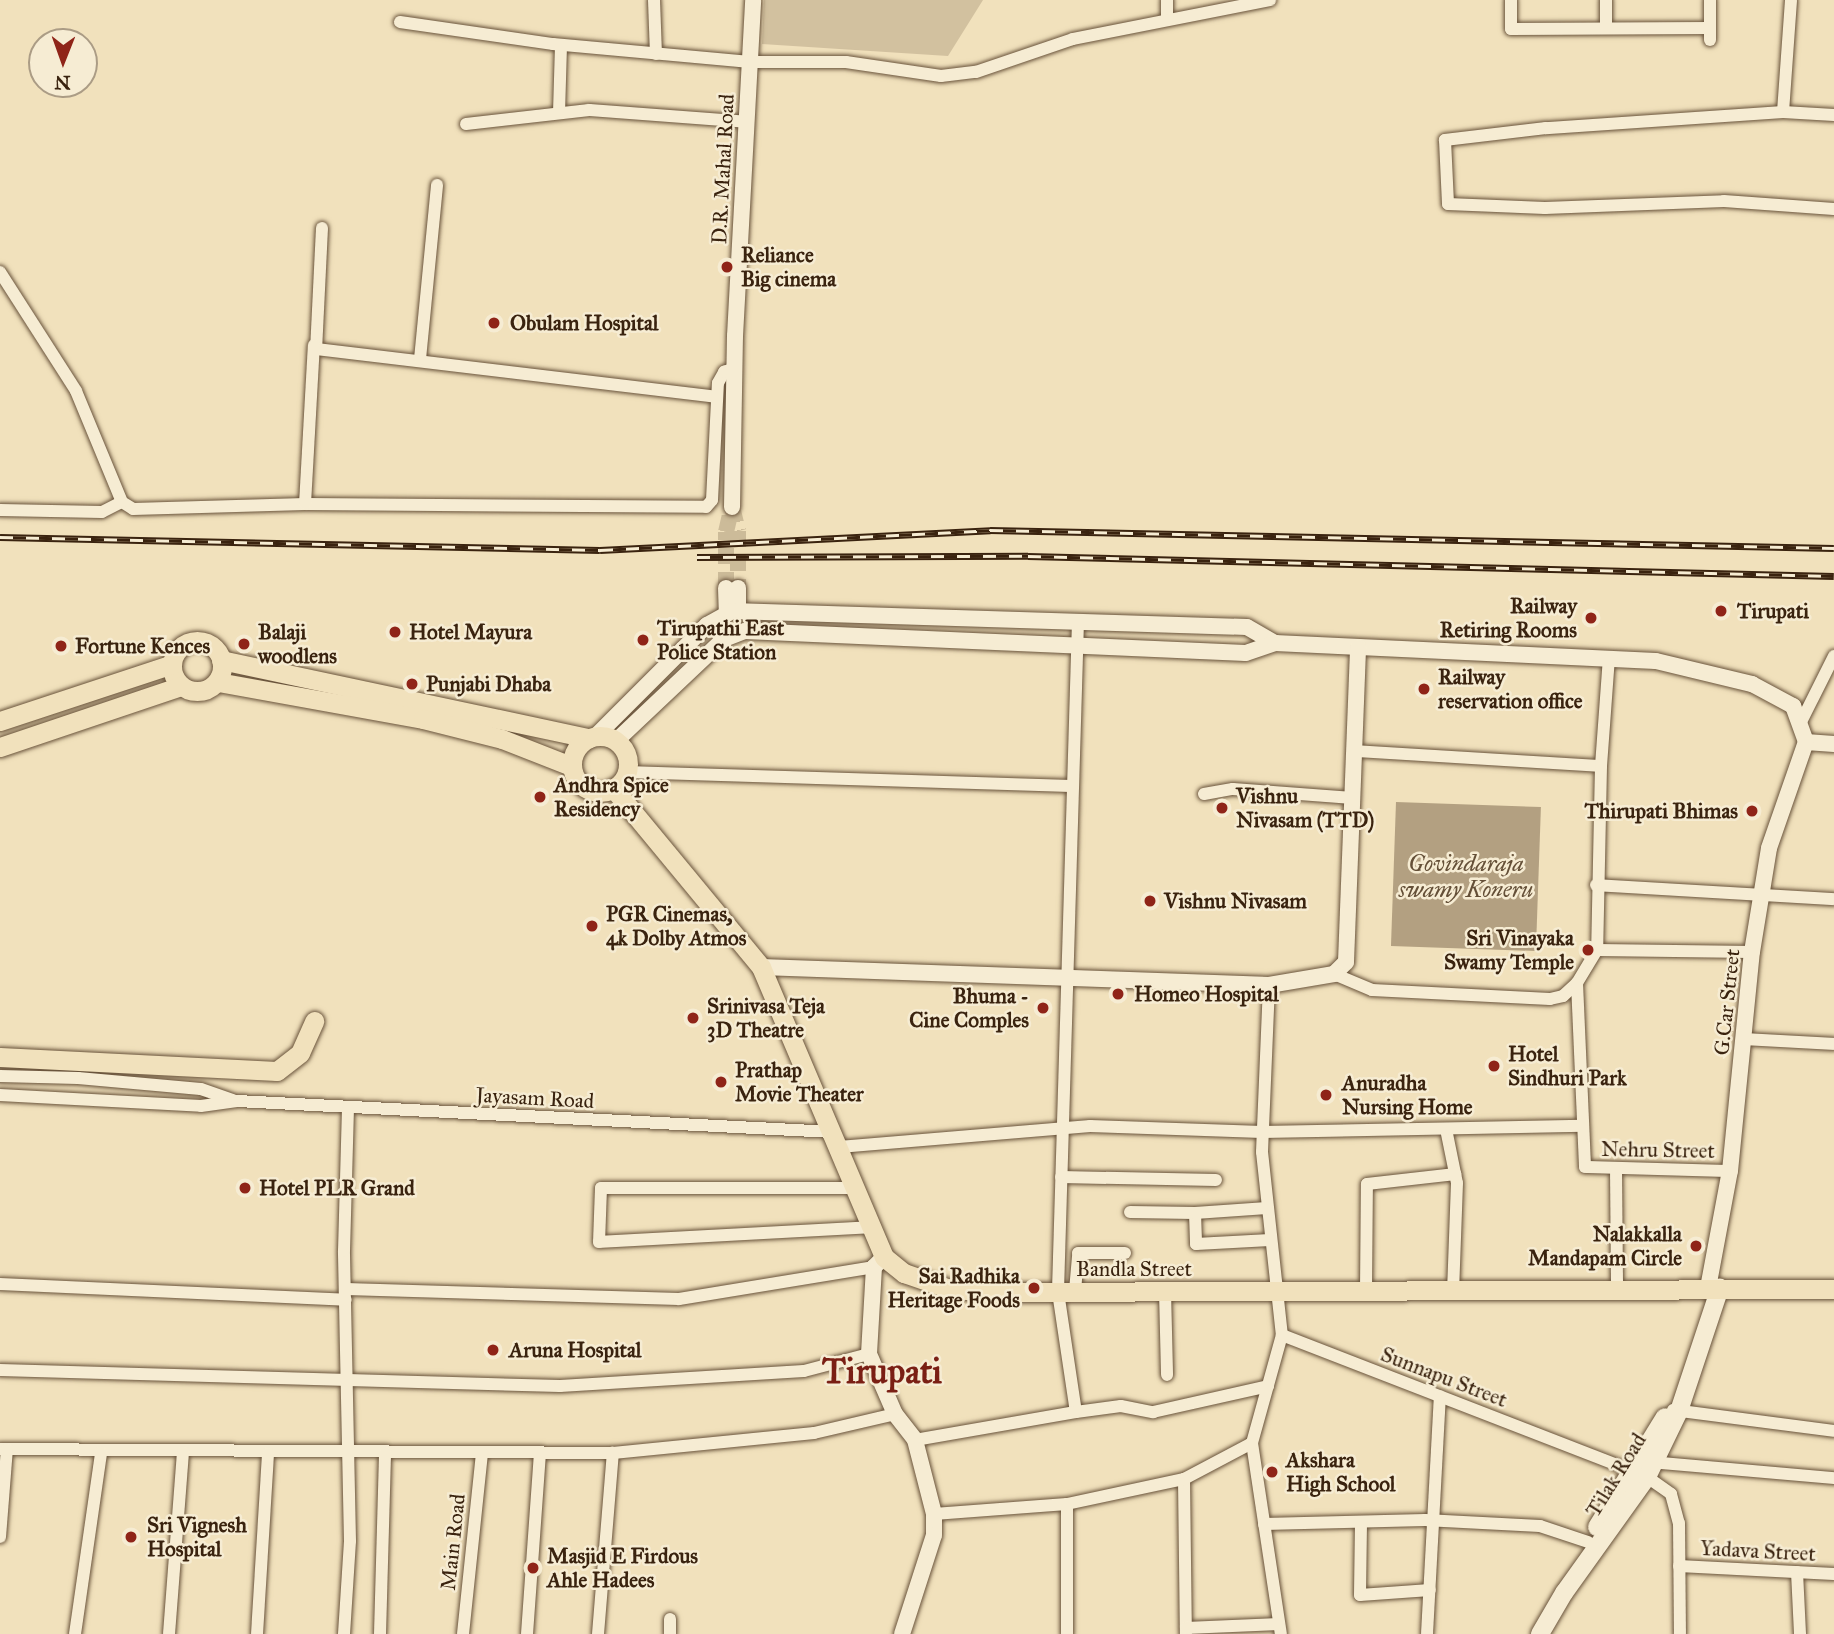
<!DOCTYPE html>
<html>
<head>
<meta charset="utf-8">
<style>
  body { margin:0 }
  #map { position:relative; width:1834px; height:1634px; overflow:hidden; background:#f1e1bc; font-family:"IM FELL Great Primer",serif }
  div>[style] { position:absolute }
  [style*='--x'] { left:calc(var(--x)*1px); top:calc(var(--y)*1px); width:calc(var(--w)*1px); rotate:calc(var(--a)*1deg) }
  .green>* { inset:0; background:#d2c19f }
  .water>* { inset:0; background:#b3a081; transform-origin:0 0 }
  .tertiary-tunnel>* { height:16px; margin-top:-8px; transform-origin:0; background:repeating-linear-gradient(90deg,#cb9 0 16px,transparent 0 24px) }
  .roads { filter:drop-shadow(0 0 2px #68523a) drop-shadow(0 0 2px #68523a) }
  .minor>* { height:12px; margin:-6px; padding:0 6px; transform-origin:6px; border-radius:6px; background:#f6ecd3 }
  .tertiary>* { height:16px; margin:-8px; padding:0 8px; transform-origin:8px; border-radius:8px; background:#f6ecd3 }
  .secondary>* { height:18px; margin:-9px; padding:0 9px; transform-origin:9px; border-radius:9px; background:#f6ecd3 }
  .primary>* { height:19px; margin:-9.5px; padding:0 9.5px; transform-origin:9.5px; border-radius:9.5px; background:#f1e1bc }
  .primary>.ring { margin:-9.5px; padding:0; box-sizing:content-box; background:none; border:19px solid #f1e1bc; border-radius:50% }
  .rail>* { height:7px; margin-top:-3.5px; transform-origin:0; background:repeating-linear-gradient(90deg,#f6ecd3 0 13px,#3a230f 0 26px); box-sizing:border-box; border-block:2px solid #3a230f }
  .dots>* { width:19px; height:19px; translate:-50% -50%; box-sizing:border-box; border:4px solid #f6ecd3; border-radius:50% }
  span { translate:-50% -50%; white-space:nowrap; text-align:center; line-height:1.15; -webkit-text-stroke:5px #f6ecd3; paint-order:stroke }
  .street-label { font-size:21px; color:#3a230f }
  .poi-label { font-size:21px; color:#3a230f; font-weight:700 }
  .left { translate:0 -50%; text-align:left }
  .right { translate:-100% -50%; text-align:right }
  .water-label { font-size:23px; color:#644f37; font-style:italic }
  .town-label { font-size:35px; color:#7a1f14; font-weight:700 }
  .north { position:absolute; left:28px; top:28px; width:70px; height:70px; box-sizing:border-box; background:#f6ecd3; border:2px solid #ab9c85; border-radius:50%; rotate:181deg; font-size:19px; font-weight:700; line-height:28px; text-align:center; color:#3a230f }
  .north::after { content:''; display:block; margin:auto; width:24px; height:32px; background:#8f2418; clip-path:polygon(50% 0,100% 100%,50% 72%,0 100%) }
</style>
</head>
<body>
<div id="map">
  <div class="green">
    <div style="clip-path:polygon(764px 0,983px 0,948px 56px,762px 44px)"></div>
  </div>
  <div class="water">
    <div style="left:1396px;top:802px;width:145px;height:144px;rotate:2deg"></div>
  </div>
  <div class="tertiary-tunnel">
    <div style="--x:732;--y:507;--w:25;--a:76"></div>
    <div style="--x:738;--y:531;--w:57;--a:90"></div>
    <div style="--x:726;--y:588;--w:56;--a:-90"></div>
    <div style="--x:726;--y:532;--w:23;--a:-77"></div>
  </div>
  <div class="roads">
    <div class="minor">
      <div style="--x:654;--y:0;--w:54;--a:87.9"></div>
      <div style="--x:1167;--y:0;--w:18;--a:90"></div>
      <div style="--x:1511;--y:0;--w:29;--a:90"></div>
      <div style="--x:1511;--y:29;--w:199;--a:-0.3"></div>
      <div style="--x:1710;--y:0;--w:40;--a:90"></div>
      <div style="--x:400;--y:22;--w:155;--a:8.2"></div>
      <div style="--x:553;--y:44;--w:198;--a:5.2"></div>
      <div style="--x:750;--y:62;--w:96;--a:0"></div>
      <div style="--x:846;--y:62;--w:96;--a:8.4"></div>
      <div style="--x:941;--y:76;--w:35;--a:-7"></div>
      <div style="--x:976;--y:72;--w:102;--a:-18.8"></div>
      <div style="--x:1073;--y:39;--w:201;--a:-11.2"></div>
      <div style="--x:1606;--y:28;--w:28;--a:-90"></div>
      <div style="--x:1783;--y:112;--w:112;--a:-85.9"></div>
      <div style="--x:559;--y:113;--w:68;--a:-88.3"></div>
      <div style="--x:1834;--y:115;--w:51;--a:-176.6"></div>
      <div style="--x:1783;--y:112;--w:238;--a:176.1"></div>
      <div style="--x:1546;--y:128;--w:102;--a:173.2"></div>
      <div style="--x:1445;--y:140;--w:64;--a:87.3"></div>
      <div style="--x:1448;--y:204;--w:97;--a:2.4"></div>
      <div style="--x:1545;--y:208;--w:179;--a:-2.2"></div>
      <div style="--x:1724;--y:201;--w:110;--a:4.2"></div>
      <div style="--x:466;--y:124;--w:124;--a:-6.5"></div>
      <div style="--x:589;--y:110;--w:158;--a:4.3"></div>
      <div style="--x:322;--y:228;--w:121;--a:92.8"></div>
      <div style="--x:316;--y:349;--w:403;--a:6.8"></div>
      <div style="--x:0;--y:272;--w:141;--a:57.4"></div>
      <div style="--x:76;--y:391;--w:120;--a:67.5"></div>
      <div style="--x:122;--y:502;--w:13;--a:32"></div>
      <div style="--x:133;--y:509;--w:172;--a:-1.7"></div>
      <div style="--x:305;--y:504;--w:401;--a:0.4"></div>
      <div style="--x:706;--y:507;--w:9;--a:-49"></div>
      <div style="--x:712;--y:500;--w:117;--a:-87.1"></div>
      <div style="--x:718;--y:383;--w:13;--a:-61"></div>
      <div style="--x:724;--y:372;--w:12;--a:-20"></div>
      <div style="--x:420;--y:359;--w:175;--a:-84.4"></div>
      <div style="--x:305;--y:504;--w:159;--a:-86.8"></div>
      <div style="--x:0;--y:510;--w:102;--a:1.1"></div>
      <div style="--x:102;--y:512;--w:22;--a:-27"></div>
      <div style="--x:1078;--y:621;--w:671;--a:91.71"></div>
      <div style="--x:1058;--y:1292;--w:121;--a:81.5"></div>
      <div style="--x:1076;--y:1412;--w:45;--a:-7.6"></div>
      <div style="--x:1121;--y:1406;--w:33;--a:11"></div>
      <div style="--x:1153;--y:1412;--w:118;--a:-12.7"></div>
      <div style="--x:1801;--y:722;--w:74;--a:-63.4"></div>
      <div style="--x:1355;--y:751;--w:246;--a:3.5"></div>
      <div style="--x:1601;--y:766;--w:184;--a:91.2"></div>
      <div style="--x:1601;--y:766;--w:108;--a:-85.8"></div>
      <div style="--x:626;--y:772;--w:445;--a:1.8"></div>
      <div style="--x:1204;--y:794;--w:29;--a:-10"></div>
      <div style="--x:1233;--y:789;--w:120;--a:4.3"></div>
      <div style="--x:1596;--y:885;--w:238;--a:3.4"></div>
      <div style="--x:1334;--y:974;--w:41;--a:22.8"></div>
      <div style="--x:1372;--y:990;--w:178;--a:2.9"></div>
      <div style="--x:1550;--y:999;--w:13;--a:-13"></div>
      <div style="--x:1563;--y:996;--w:19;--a:-43"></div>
      <div style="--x:1577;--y:983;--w:39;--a:-59"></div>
      <div style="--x:1597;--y:950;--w:155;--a:0.7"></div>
      <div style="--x:1577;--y:983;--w:184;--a:87.5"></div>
      <div style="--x:1585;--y:1167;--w:145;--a:1.6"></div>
      <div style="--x:1269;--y:985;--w:167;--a:92.4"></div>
      <div style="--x:1262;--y:1152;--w:184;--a:83.8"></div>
      <div style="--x:1282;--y:1335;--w:375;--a:21.2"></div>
      <div style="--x:1745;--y:1039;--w:89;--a:3.2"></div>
      <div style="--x:0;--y:1076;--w:78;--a:1.5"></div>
      <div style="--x:78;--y:1078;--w:123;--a:5.1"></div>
      <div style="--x:201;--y:1089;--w:34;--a:19"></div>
      <div style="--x:0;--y:1095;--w:201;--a:3.1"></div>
      <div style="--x:201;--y:1106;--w:36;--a:-8"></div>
      <div style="--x:237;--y:1101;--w:596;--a:2.98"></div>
      <div style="--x:1446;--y:1129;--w:55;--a:78.5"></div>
      <div style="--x:1457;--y:1183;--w:107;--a:92.1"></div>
      <div style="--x:839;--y:1147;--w:252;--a:-4.8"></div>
      <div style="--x:1090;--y:1126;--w:172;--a:2"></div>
      <div style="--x:1262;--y:1132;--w:321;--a:-1.1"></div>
      <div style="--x:1616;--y:1168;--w:121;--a:89.5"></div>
      <div style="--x:1061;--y:1177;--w:155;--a:1.1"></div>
      <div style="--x:856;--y:1188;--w:255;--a:180"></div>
      <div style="--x:601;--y:1188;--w:54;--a:92.1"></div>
      <div style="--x:599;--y:1242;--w:274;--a:-3.1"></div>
      <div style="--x:1130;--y:1212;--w:65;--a:0.9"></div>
      <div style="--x:1195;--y:1213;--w:31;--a:88"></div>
      <div style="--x:1196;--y:1244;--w:74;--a:-3.1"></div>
      <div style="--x:1195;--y:1213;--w:72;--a:-4"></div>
      <div style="--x:0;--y:1284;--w:346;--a:2.6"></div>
      <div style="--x:346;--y:1289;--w:333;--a:1.7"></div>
      <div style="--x:679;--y:1299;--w:198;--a:-9.3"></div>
      <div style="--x:1366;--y:1290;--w:106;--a:-89.5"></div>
      <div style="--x:1367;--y:1184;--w:89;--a:-6.5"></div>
      <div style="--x:1075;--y:1291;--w:38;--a:-85"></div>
      <div style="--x:1078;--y:1253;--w:47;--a:0"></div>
      <div style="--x:1165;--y:1291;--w:84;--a:88.6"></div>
      <div style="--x:0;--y:1370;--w:560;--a:1.64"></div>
      <div style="--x:560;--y:1386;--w:244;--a:-3.5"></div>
      <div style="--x:804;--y:1371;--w:67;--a:-14.7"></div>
      <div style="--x:1673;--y:1410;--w:162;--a:7.4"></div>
      <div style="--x:915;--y:1440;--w:163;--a:-9.9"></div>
      <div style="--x:1252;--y:1443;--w:193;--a:81.4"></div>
      <div style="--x:0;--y:1449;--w:613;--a:0.37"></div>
      <div style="--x:613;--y:1453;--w:202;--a:-5.7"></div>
      <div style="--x:814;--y:1433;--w:83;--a:-13.2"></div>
      <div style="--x:1650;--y:1462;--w:185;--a:5"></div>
      <div style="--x:1640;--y:1472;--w:38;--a:35"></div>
      <div style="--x:1671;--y:1494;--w:30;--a:75"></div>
      <div style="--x:1679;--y:1523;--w:111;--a:89.5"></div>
      <div style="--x:1184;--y:1479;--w:155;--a:89.3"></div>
      <div style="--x:1067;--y:1504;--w:130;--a:90"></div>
      <div style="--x:934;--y:1514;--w:133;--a:-4.3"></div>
      <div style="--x:1067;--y:1504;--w:120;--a:-12.1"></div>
      <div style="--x:1184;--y:1479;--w:77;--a:-27.9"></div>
      <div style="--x:1252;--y:1443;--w:112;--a:-74.5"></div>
      <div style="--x:1361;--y:1523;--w:72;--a:90.8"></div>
      <div style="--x:1360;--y:1595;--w:70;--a:-4.1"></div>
      <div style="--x:1264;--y:1524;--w:161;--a:-1.4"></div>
      <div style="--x:1425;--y:1520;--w:115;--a:3"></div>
      <div style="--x:1540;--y:1526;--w:51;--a:18.4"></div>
      <div style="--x:0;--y:1537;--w:88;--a:-85.5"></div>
      <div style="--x:1679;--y:1566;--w:155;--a:3"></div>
      <div style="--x:1797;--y:1572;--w:62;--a:87.2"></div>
      <div style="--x:1186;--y:1628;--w:93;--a:-2.5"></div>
      <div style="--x:75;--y:1634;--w:183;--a:-81.8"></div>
      <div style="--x:169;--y:1634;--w:182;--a:-85.6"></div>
      <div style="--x:257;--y:1634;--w:181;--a:-86.5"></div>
      <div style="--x:344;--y:1634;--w:93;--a:-86.3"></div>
      <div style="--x:350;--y:1541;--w:290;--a:-91.2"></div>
      <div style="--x:344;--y:1251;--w:142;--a:-88.4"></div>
      <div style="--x:380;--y:1634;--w:182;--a:-88.4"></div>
      <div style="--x:463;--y:1634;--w:182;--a:-84"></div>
      <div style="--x:527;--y:1634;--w:180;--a:-85.9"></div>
      <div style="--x:598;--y:1634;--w:182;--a:-85.3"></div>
      <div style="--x:670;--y:1634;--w:15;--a:-90"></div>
      <div style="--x:1427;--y:1634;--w:238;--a:-86.9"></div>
    </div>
    <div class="tertiary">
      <div style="--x:732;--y:507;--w:171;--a:-89"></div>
      <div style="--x:735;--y:336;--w:336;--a:-86.9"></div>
      <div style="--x:726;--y:588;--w:24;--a:88"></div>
      <div style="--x:738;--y:588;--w:23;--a:90"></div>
      <div style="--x:596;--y:736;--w:157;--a:-45"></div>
      <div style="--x:707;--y:625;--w:29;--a:-29"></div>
      <div style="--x:732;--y:611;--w:515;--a:1.78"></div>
      <div style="--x:1247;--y:627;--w:32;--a:30"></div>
      <div style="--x:616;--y:741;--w:149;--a:-43.4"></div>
      <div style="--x:724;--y:639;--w:22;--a:-21"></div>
      <div style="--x:745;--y:631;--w:501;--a:2.51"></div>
      <div style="--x:1246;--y:653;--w:31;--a:-19"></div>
      <div style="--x:1275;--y:643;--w:381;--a:2.7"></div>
      <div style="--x:1656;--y:661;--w:99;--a:13.5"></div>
      <div style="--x:1752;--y:684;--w:47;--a:28.2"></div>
      <div style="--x:1793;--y:706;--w:38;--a:70"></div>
      <div style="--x:1806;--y:742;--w:28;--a:4"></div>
      <div style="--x:761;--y:967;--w:508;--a:2.03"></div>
      <div style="--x:1269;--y:985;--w:66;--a:-9.6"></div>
      <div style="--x:1334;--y:974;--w:17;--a:-45"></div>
      <div style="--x:1346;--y:962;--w:315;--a:-87.8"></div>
      <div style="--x:884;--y:1257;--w:14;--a:135"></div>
      <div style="--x:874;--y:1267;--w:87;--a:93.3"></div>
      <div style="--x:869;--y:1354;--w:65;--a:66.6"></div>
      <div style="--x:895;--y:1414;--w:33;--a:52"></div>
      <div style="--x:915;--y:1440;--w:76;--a:75.6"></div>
      <div style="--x:934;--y:1514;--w:21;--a:90"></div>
      <div style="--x:934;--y:1535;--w:104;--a:107.9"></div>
      <div style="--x:1708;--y:1288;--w:119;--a:-79.4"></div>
      <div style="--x:1730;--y:1171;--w:220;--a:-84.3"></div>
      <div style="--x:1752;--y:952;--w:105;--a:-80.7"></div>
      <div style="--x:1769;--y:848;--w:112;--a:-70.8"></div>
    </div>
    <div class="secondary">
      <div style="--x:1597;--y:1527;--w:129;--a:-58.3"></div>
      <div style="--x:1540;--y:1634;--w:48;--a:-59.7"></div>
      <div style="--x:1564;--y:1593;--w:143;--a:-54.4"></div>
      <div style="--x:1647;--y:1477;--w:73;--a:-64.1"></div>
      <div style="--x:1679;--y:1411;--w:130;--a:-71.6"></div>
    </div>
    <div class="primary">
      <div class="ring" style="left:172px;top:641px;width:31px;height:31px"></div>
      <div style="--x:221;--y:660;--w:376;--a:12"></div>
      <div style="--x:218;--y:682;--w:208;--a:10.2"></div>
      <div style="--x:423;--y:719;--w:81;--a:14.2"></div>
      <div style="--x:502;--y:739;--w:74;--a:21.4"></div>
      <div style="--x:0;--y:721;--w:181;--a:-18.3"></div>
      <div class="ring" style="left:572px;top:736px;width:37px;height:37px"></div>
      <div style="--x:0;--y:747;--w:191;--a:-18.6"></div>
      <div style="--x:613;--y:788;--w:232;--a:50.4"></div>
      <div style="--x:761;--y:967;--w:315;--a:67"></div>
      <div style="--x:884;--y:1257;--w:26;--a:39"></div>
      <div style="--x:904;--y:1273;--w:49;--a:19.2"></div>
      <div style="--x:950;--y:1289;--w:49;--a:3.5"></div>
      <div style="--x:999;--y:1292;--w:835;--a:-0.21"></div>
      <div style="--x:0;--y:1057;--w:277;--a:2.9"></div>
      <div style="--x:277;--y:1071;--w:29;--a:-38"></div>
      <div style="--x:300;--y:1053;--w:35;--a:-66"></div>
    </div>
  </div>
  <div class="rail">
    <div style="--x:0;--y:537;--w:600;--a:1.24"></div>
    <div style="--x:600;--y:550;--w:391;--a:-2.9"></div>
    <div style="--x:990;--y:530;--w:844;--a:1.22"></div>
    <div style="--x:697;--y:557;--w:331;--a:-0.2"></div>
    <div style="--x:1028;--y:556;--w:806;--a:1.42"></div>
  </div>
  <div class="dots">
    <div style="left:727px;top:267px;background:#8f2418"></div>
    <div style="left:494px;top:323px;background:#8f2418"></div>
    <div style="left:1721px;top:611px;background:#8f2418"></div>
    <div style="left:1591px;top:618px;background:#8f2418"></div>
    <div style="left:395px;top:632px;background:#8f2418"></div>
    <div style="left:643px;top:640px;background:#8f2418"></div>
    <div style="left:244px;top:644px;background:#8f2418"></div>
    <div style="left:61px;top:646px;background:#8f2418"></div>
    <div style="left:412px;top:684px;background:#8f2418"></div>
    <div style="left:1424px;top:689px;background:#8f2418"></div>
    <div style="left:540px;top:797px;background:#8f2418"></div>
    <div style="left:1222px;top:808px;background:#8f2418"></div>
    <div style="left:1752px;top:811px;background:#8f2418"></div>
    <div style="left:1150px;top:901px;background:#8f2418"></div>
    <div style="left:592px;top:926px;background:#8f2418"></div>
    <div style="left:1588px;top:950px;background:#8f2418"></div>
    <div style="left:1118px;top:994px;background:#8f2418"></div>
    <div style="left:1043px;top:1008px;background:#8f2418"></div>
    <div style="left:693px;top:1018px;background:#8f2418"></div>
    <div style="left:1494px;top:1066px;background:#8f2418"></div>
    <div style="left:721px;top:1082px;background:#8f2418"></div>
    <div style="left:1326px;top:1095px;background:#8f2418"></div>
    <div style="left:245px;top:1188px;background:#8f2418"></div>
    <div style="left:1696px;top:1246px;background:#8f2418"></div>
    <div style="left:1034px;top:1288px;background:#8f2418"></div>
    <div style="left:493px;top:1350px;background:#8f2418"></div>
    <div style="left:1272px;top:1472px;background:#8f2418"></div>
    <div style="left:131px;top:1537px;background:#8f2418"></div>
    <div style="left:533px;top:1568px;background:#8f2418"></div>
  </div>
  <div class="street-label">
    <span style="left:723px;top:169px;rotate:-87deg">D.R. Mahal Road</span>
    <span style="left:1727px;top:1002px;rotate:-84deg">G.Car Street</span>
    <span style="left:535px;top:1098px;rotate:3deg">Jayasam Road</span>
    <span style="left:1658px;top:1150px;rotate:1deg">Nehru Street</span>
    <span style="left:1134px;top:1269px">Bandla Street</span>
    <span style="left:1444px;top:1377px;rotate:21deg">Sunnapu Street</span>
    <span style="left:1616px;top:1475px;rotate:-58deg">Tilak Road</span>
    <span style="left:453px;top:1542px;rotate:-84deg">Main Road</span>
    <span style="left:1758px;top:1551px;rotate:3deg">Yadava Street</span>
  </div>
  <div class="poi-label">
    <span class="left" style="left:741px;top:267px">Reliance<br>Big cinema</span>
    <span class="left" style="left:510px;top:323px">Obulam Hospital</span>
    <span class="right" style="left:1577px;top:618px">Railway<br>Retiring Rooms</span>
    <span class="left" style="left:1737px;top:611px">Tirupati</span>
    <span class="left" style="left:657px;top:640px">Tirupathi East<br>Police Station</span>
    <span class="left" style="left:258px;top:644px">Balaji<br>woodlens</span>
    <span class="left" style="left:409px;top:632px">Hotel Mayura</span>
    <span class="left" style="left:75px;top:646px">Fortune Kences</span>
    <span class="left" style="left:1438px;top:689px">Railway<br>reservation office</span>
    <span class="left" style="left:426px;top:684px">Punjabi Dhaba</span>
    <span class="left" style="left:554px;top:797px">Andhra Spice<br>Residency</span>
    <span class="left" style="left:1236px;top:808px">Vishnu<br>Nivasam (TTD)</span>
    <span class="right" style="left:1738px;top:811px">Thirupati Bhimas</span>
    <span class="left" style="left:1164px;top:901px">Vishnu Nivasam</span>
    <span class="left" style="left:606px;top:926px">PGR Cinemas,<br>4k Dolby Atmos</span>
    <span class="right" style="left:1574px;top:950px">Sri Vinayaka<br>Swamy Temple</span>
    <span class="left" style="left:1134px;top:994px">Homeo Hospital</span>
    <span class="right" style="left:1029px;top:1008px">Bhuma -<br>Cine Comples</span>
    <span class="left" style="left:707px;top:1018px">Srinivasa Teja<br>3D Theatre</span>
    <span class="left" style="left:1508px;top:1066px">Hotel<br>Sindhuri Park</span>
    <span class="left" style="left:735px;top:1082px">Prathap<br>Movie Theater</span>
    <span class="left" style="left:1342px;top:1095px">Anuradha<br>Nursing Home</span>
    <span class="left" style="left:259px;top:1188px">Hotel PLR Grand</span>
    <span class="right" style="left:1682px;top:1246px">Nalakkalla<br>Mandapam Circle</span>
    <span class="right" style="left:1020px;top:1288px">Sai Radhika<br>Heritage Foods</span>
    <span class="left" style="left:509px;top:1350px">Aruna Hospital</span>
    <span class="left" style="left:1286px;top:1472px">Akshara<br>High School</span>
    <span class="left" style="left:147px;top:1537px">Sri Vignesh<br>Hospital</span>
    <span class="left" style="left:547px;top:1568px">Masjid E Firdous<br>Ahle Hadees</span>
  </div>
  <div class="water-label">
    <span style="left:1466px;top:876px">Govindaraja<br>swamy Koneru</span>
  </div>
  <div class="town-label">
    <span style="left:882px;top:1372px">Tirupati</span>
  </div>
  <div class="north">N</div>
</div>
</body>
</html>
